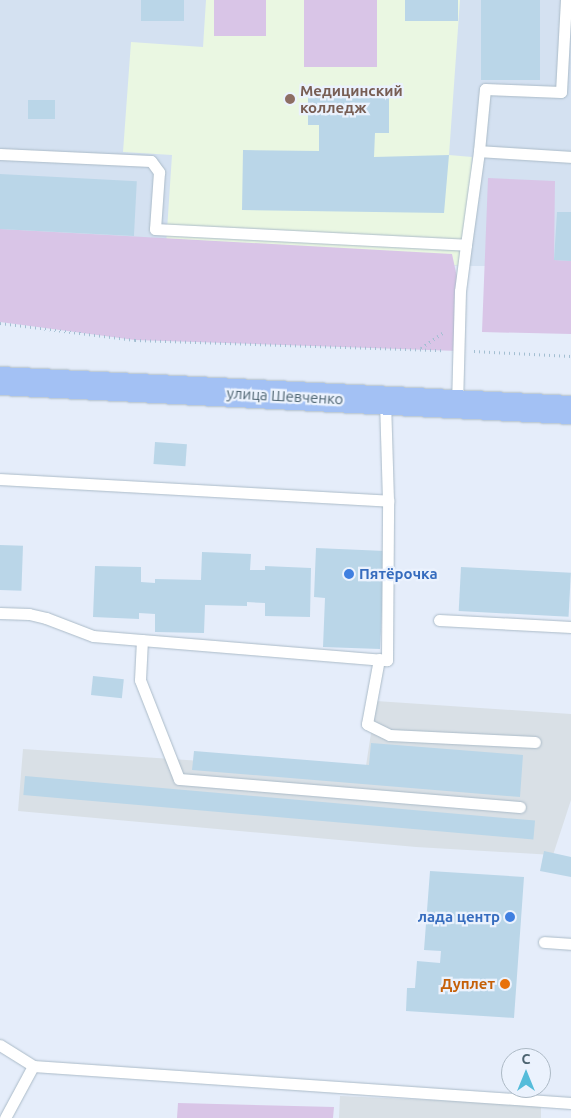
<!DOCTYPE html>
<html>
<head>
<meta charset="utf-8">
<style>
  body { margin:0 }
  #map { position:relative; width:571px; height:1118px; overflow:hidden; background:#e5edfa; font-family:Ubuntu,sans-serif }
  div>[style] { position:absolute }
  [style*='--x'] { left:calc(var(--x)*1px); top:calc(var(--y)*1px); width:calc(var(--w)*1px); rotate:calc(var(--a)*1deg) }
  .residential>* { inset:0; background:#d4e1f1; transform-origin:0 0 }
  .industrial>* { inset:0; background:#d9e0e6 }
  .education>* { inset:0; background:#eaf7e2 }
  .green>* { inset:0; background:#d9c5e7; transform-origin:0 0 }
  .building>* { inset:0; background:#bad6e8; transform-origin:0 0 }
  .path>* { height:3px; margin-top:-1.5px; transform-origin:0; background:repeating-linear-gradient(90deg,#a3bfd2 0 1px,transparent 0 5px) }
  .roads { filter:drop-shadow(0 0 1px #abbbc8) drop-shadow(0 0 1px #abbbc8) }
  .service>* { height:11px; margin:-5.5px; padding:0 5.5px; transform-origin:5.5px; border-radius:5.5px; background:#fff }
  .primary>* { height:28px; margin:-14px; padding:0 14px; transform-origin:14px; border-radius:14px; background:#a3c1f4 }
  .dots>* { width:14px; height:14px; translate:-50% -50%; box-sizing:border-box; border:2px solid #ebf2fd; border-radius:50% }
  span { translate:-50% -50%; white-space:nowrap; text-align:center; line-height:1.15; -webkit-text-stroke:4.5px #ebf2fd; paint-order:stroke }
  .education-label { font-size:15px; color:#785e54; font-weight:700 }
  .left { translate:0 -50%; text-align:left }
  .street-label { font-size:15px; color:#4d6471 }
  .shop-label { font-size:15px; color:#366cbe; font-weight:700 }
  .right { translate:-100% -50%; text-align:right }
  .food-label { font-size:15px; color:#c56008; font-weight:700 }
  .north { position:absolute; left:501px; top:1048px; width:50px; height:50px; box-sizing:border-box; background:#ebf2fd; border:1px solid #acb9c5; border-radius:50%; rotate:0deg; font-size:14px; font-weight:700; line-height:20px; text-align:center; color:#4d6471 }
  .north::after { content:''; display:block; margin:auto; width:18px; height:22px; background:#55bcda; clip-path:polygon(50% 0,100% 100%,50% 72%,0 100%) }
</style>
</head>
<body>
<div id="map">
  <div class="residential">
    <div style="left:0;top:0;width:571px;height:266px"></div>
  </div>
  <div class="industrial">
    <div style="clip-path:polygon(376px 701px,571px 714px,571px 800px,553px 855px,416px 847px,18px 811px,23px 749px,365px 772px)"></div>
    <div style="clip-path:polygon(340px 1096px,541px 1105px,541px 1118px,339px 1118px)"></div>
  </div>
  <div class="education">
    <div style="clip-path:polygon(206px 0,460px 0,449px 155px,472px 157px,465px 266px,166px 245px,172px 155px,123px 152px,131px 42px,203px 47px)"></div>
  </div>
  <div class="green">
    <div style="left:214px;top:0;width:52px;height:36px"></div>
    <div style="left:304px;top:0;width:73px;height:67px"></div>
    <div style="clip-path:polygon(488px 178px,555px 181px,554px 260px,571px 261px,571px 334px,482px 332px)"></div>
    <div style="clip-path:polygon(0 229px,452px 254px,460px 291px,458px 351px,135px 340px,0 322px)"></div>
    <div style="clip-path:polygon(178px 1103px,334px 1107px,333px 1118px,177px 1118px)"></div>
  </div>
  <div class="building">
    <div style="left:141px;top:0;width:43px;height:21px"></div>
    <div style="left:405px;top:0;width:53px;height:21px"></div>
    <div style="left:481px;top:0;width:59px;height:80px"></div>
    <div style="clip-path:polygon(308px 97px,389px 98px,389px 133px,375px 133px,374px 157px,449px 155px,444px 213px,242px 210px,243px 150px,319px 151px,319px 125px,308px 125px)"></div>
    <div style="left:28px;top:100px;width:27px;height:19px"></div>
    <div style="left:0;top:174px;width:137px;height:55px;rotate:3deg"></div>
    <div style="clip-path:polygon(557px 212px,571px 212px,571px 261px,554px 260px)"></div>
    <div style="left:155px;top:442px;width:32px;height:22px;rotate:4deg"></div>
    <div style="left:0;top:545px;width:23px;height:45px;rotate:2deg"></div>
    <div style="clip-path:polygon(316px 548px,385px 551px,380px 649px,323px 647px,325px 598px,314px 597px)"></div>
    <div style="clip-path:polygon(202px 552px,251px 554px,250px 570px,265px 570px,265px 566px,311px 568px,310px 617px,265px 616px,265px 603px,247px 602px,247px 606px,205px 605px,204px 633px,155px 632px,155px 614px,139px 613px,139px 619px,93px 617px,95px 566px,141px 567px,141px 582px,155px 583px,155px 579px,201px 580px)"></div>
    <div style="left:461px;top:567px;width:110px;height:44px;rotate:3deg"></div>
    <div style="left:93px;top:676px;width:31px;height:19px;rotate:6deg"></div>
    <div style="clip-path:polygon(371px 743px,523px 755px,520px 797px,192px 770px,194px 751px,369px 765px)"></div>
    <div style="left:25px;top:776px;width:512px;height:19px;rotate:5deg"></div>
    <div style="clip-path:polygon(544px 851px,571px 857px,571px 877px,540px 871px)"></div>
    <div style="clip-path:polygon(430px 871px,524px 877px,514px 1018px,406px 1011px,407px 988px,415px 988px,417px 961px,440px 963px,441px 951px,424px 950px)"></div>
  </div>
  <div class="path">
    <div style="--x:0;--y:323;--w:136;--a:7.2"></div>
    <div style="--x:135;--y:340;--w:308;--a:1.9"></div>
    <div style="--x:421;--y:348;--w:28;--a:-35"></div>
    <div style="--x:474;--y:351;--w:97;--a:3"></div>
  </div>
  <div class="roads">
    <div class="service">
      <div style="--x:479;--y:151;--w:62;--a:-84.5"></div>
      <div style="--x:485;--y:89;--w:76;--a:2.3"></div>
      <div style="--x:561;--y:92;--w:92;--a:-86.9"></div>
      <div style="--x:0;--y:154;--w:151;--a:2.7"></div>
      <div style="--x:151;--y:161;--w:14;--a:54"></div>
      <div style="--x:159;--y:172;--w:57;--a:94"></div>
      <div style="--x:155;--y:229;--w:311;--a:2.9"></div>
      <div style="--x:466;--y:245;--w:46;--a:97.4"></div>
      <div style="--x:460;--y:291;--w:112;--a:91.5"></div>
      <div style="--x:466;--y:245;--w:95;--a:-82.1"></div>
      <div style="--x:479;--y:151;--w:92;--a:3.7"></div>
      <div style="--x:0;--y:479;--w:389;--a:3.2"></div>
      <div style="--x:0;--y:613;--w:29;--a:2"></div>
      <div style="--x:29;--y:614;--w:17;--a:13"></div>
      <div style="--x:46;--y:618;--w:50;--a:21"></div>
      <div style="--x:93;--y:636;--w:295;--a:4.7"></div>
      <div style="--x:387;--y:660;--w:159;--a:-89.6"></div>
      <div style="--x:388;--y:501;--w:99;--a:-91.7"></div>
      <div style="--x:439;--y:620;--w:132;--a:3"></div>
      <div style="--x:142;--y:640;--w:40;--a:92.9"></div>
      <div style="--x:140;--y:680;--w:106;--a:68.5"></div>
      <div style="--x:179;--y:779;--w:342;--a:4.7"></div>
      <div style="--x:379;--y:659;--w:66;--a:100.5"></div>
      <div style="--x:367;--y:724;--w:25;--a:26"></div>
      <div style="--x:390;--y:735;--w:145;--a:2.8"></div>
      <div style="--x:544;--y:942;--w:27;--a:4"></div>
      <div style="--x:0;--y:1045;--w:39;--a:32"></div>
      <div style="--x:33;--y:1066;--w:539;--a:3.93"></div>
      <div style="--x:5;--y:1118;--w:59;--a:-61.7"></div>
    </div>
    <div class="primary">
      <div style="--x:0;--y:381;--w:572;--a:2.91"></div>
    </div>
  </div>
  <div class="dots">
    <div style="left:290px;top:99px;background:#8d6e63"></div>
    <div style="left:349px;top:574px;background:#3f7fe0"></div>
    <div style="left:510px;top:917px;background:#3f7fe0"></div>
    <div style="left:505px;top:984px;background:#e8710a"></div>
  </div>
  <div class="education-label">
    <span class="left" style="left:300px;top:99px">Медицинский<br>колледж</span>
  </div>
  <div class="street-label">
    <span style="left:285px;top:396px;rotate:3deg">улица Шевченко</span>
  </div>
  <div class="shop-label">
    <span class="left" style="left:359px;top:574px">Пятёрочка</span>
    <span class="right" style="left:500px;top:917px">лада центр</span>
  </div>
  <div class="food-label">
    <span class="right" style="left:495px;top:984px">Дуплет</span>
  </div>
  <div class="north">С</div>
</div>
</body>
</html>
